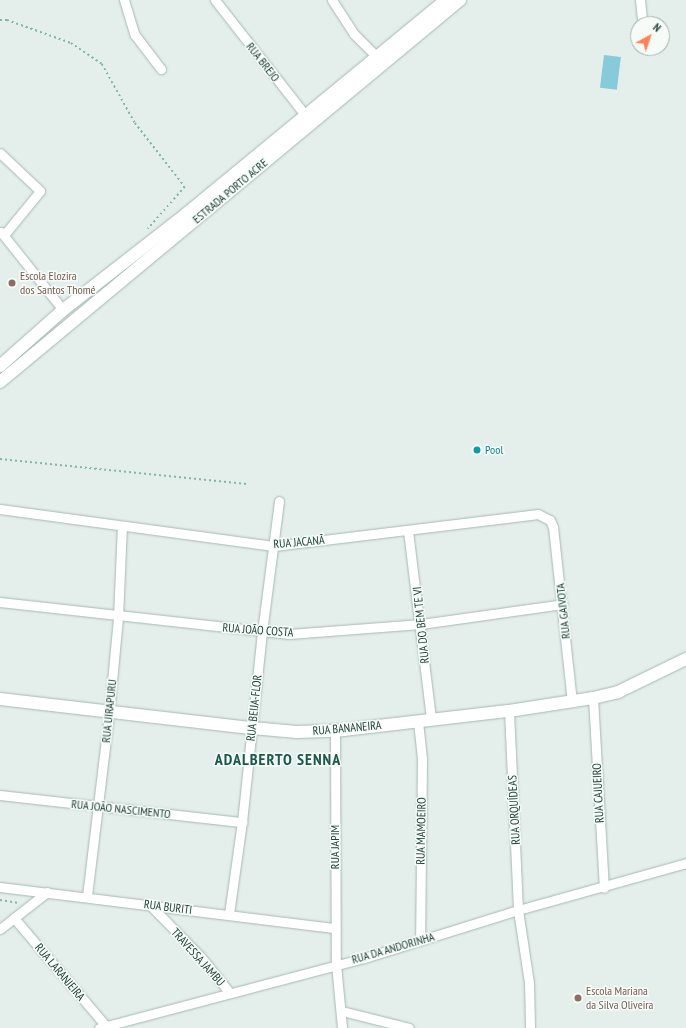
<!DOCTYPE html>
<html>
<head>
<meta charset="utf-8">
<style>
  body { margin:0 }
  #map { position:relative; width:686px; height:1028px; overflow:hidden; background:#e4efeb; font-family:"PT Sans Narrow",sans-serif }
  div>[style] { position:absolute }
  [style*='--x'] { left:calc(var(--x)*1px); top:calc(var(--y)*1px); width:calc(var(--w)*1px); rotate:calc(var(--a)*1deg) }
  .water>* { inset:0; background:#87cbda; transform-origin:0 0 }
  .path>* { height:1.5px; margin-top:-0.75px; transform-origin:0; background:repeating-linear-gradient(90deg,#81b7a7 0 2px,transparent 0 5px) }
  .roads { filter:drop-shadow(0 0 1px #a6b8b3) drop-shadow(0 0 1px #a6b8b3) }
  .street>* { height:9px; margin:-4.5px; padding:0 4.5px; transform-origin:4.5px; border-radius:4.5px; background:#fff }
  .secondary>* { height:12px; margin:-6px; padding:0 6px; transform-origin:6px; border-radius:6px; background:#fff }
  .dots>* { width:11px; height:11px; translate:-50% -50%; box-sizing:border-box; border:2px solid #f6fbf8; border-radius:50% }
  span { translate:-50% -50%; white-space:nowrap; text-align:center; line-height:1.15; -webkit-text-stroke:3px #f6fbf8; paint-order:stroke }
  .street-label { font-size:12px; color:#21443b }
  .education-label { font-size:12px; color:#785e54 }
  .left { translate:0 -50%; text-align:left }
  .culture-label { font-size:12px; color:#0d838f }
  .district-label { font-size:16px; color:#1a594b; font-weight:700; letter-spacing:1px }
  .north { position:absolute; left:630px; top:16px; width:40px; height:40px; box-sizing:border-box; background:#f6fbf8; border:1px solid #a1b2ac; border-radius:50%; rotate:40deg; font-size:11px; font-weight:700; line-height:16px; text-align:center; color:#21443b }
  .north::after { content:''; display:block; margin:auto; width:14px; height:18px; background:#ff8153; clip-path:polygon(50% 0,100% 100%,50% 72%,0 100%) }
</style>
</head>
<body>
<div id="map">
  <div class="water">
    <div style="left:604px;top:55px;width:17px;height:33px;rotate:7deg"></div>
  </div>
  <div class="path">
    <div style="--x:0;--y:20;--w:7;--a:0"></div>
    <div style="--x:7;--y:20;--w:68;--a:19.8"></div>
    <div style="--x:71;--y:43;--w:37;--a:34"></div>
    <div style="--x:102;--y:64;--w:68;--a:60.8"></div>
    <div style="--x:135;--y:123;--w:81;--a:52"></div>
    <div style="--x:185;--y:187;--w:56;--a:131.4"></div>
    <div style="--x:0;--y:459;--w:248;--a:5.8"></div>
    <div style="--x:0;--y:900;--w:19;--a:9"></div>
  </div>
  <div class="roads">
    <div class="street">
      <div style="--x:124;--y:0;--w:37;--a:73"></div>
      <div style="--x:135;--y:35;--w:43;--a:52.6"></div>
      <div style="--x:215;--y:0;--w:152;--a:51.9"></div>
      <div style="--x:332;--y:0;--w:40;--a:57.1"></div>
      <div style="--x:354;--y:34;--w:31;--a:45"></div>
      <div style="--x:640;--y:0;--w:18;--a:84"></div>
      <div style="--x:0;--y:153;--w:55;--a:43.5"></div>
      <div style="--x:40;--y:191;--w:57;--a:129.3"></div>
      <div style="--x:1;--y:232;--w:100;--a:51.5"></div>
      <div style="--x:0;--y:509;--w:276;--a:7.7"></div>
      <div style="--x:274;--y:546;--w:266;--a:-6.9"></div>
      <div style="--x:538;--y:514;--w:13;--a:27"></div>
      <div style="--x:550;--y:520;--w:8;--a:67"></div>
      <div style="--x:553;--y:527;--w:176;--a:83.8"></div>
      <div style="--x:408;--y:531;--w:189;--a:83"></div>
      <div style="--x:0;--y:602;--w:291;--a:6.3"></div>
      <div style="--x:289;--y:634;--w:132;--a:-4.3"></div>
      <div style="--x:421;--y:624;--w:143;--a:-8"></div>
      <div style="--x:593;--y:698;--w:190;--a:86.7"></div>
      <div style="--x:509;--y:711;--w:199;--a:87.4"></div>
      <div style="--x:518;--y:910;--w:74;--a:81.4"></div>
      <div style="--x:529;--y:983;--w:45;--a:88.7"></div>
      <div style="--x:418;--y:721;--w:37;--a:84"></div>
      <div style="--x:422;--y:758;--w:182;--a:90.6"></div>
      <div style="--x:335;--y:731;--w:233;--a:89.8"></div>
      <div style="--x:336;--y:964;--w:64;--a:84.6"></div>
      <div style="--x:0;--y:795;--w:244;--a:6.4"></div>
      <div style="--x:0;--y:887;--w:338;--a:7"></div>
      <div style="--x:87;--y:896;--w:184;--a:-83.1"></div>
      <div style="--x:109;--y:713;--w:96;--a:-84.6"></div>
      <div style="--x:118;--y:617;--w:91;--a:-87.5"></div>
      <div style="--x:150;--y:905;--w:73;--a:45.6"></div>
      <div style="--x:201;--y:957;--w:45;--a:51.3"></div>
      <div style="--x:229;--y:914;--w:93;--a:-82"></div>
      <div style="--x:242;--y:822;--w:191;--a:-84"></div>
      <div style="--x:262;--y:632;--w:132;--a:-82.6"></div>
      <div style="--x:14;--y:918;--w:142;--a:49.6"></div>
      <div style="--x:0;--y:929;--w:60;--a:-38.2"></div>
      <div style="--x:342;--y:1011;--w:69;--a:14.2"></div>
      <div style="--x:99;--y:1028;--w:274;--a:-14.8"></div>
      <div style="--x:364;--y:958;--w:161;--a:-17.3"></div>
      <div style="--x:518;--y:910;--w:174;--a:-15.6"></div>
    </div>
    <div class="secondary">
      <div style="--x:0;--y:366;--w:84;--a:-41.6"></div>
      <div style="--x:63;--y:310;--w:155;--a:-37.9"></div>
      <div style="--x:185;--y:215;--w:338;--a:-39.5"></div>
      <div style="--x:0;--y:382;--w:598;--a:-39.71"></div>
      <div style="--x:0;--y:699;--w:254;--a:6.6"></div>
      <div style="--x:252;--y:728;--w:45;--a:5.1"></div>
      <div style="--x:297;--y:732;--w:38;--a:-2"></div>
      <div style="--x:335;--y:731;--w:175;--a:-6.6"></div>
      <div style="--x:509;--y:711;--w:85;--a:-8.8"></div>
      <div style="--x:593;--y:698;--w:26;--a:-13"></div>
      <div style="--x:618;--y:692;--w:76;--a:-25.9"></div>
    </div>
  </div>
  <div class="dots">
    <div style="left:12px;top:283px;background:#8d6e63"></div>
    <div style="left:477px;top:450px;background:#0f9aa8"></div>
    <div style="left:578px;top:998px;background:#8d6e63"></div>
  </div>
  <div class="street-label">
    <span style="left:263px;top:62px;rotate:52deg">RUA BREJO</span>
    <span style="left:230px;top:191px;rotate:-40deg">ESTRADA PORTO ACRE</span>
    <span style="left:299px;top:542px;rotate:-5deg">RUA JACANÃ</span>
    <span style="left:563px;top:611px;rotate:-96deg">RUA GAIVOTA</span>
    <span style="left:421px;top:625px;rotate:-96deg">RUA DO BEM TE VI</span>
    <span style="left:258px;top:630px;rotate:4deg">RUA JOÃO COSTA</span>
    <span style="left:254px;top:708px;rotate:-84deg">RUA BEIJA-FLOR</span>
    <span style="left:109px;top:711px;rotate:-84deg">RUA UIRAPURU</span>
    <span style="left:347px;top:728px;rotate:-5deg">RUA BANANEIRA</span>
    <span style="left:598px;top:793px;rotate:-93deg">RUA CAJUEIRO</span>
    <span style="left:121px;top:809px;rotate:6deg">RUA JOÃO NASCIMENTO</span>
    <span style="left:514px;top:810px;rotate:-93deg">RUA ORQUÍDEAS</span>
    <span style="left:421px;top:831px;rotate:-89deg">RUA MAMOEIRO</span>
    <span style="left:335px;top:847px;rotate:-90deg">RUA JAPIM</span>
    <span style="left:168px;top:907px;rotate:7deg">RUA BURITI</span>
    <span style="left:393px;top:948px;rotate:-16deg">RUA DA ANDORINHA</span>
    <span style="left:198px;top:957px;rotate:48deg">TRAVESSA JAMBU</span>
    <span style="left:60px;top:972px;rotate:50deg">RUA LARANJEIRA</span>
  </div>
  <div class="education-label">
    <span class="left" style="left:20px;top:283px">Escola Elozira<br>dos Santos Thomé</span>
    <span class="left" style="left:586px;top:998px">Escola Mariana<br>da Silva Oliveira</span>
  </div>
  <div class="culture-label">
    <span class="left" style="left:485px;top:450px">Pool</span>
  </div>
  <div class="district-label">
    <span style="left:278px;top:759px">ADALBERTO SENNA</span>
  </div>
  <div class="north">N</div>
</div>
</body>
</html>
